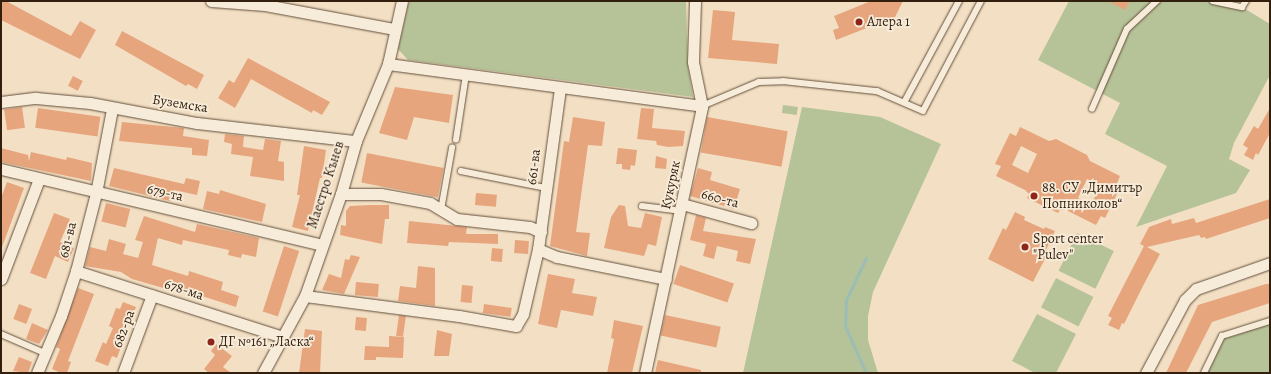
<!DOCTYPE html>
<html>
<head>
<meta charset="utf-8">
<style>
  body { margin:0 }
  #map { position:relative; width:1271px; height:374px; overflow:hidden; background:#f3e0c4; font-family:Alegreya,serif }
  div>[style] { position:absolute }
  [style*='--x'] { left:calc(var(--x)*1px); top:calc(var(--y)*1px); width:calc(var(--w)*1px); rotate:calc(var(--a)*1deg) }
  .green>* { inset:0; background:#b6c398; transform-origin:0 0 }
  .stream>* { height:3px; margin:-1.5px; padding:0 1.5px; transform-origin:1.5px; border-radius:1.5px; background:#9bbdb4 }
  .building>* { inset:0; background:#e6a57d; transform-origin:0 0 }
  .roads { filter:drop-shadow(0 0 1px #634f3b) drop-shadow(0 0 1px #634f3b) }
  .lane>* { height:5.5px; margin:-2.75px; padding:0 2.75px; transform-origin:2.75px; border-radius:2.75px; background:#f7ebd9 }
  .street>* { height:11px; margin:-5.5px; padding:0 5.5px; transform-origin:5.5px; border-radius:5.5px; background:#f7ebd9 }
  .dots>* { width:11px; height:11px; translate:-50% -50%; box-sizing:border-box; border:2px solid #f7ebd9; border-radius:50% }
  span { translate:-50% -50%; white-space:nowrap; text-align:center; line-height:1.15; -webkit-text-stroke:3.5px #f7ebd9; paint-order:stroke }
  .poi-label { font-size:14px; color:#331f0d }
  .left { translate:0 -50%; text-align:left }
  .street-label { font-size:14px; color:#331f0d }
  .frame { position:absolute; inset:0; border:2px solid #331f0d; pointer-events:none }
</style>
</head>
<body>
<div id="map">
  <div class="green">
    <div style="clip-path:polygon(409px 1px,686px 1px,688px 67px,693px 97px,408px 60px,398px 49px)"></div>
    <div style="clip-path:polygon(1069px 1px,1213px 1px,1242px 7px,1270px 24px,1270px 75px,1234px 143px,1229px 159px,1250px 170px,1236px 193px,1136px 227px,1167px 166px,1105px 134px,1120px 103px,1038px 60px)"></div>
    <div style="left:783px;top:105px;width:15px;height:8px;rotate:8deg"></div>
    <div style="clip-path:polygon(802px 107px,880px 117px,941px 144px,873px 292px,868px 316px,868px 340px,878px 373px,743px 373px)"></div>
    <div style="left:1077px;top:233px;width:41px;height:42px;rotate:26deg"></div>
    <div style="left:1056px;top:278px;width:42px;height:33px;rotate:27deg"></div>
    <div style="clip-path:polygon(1037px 314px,1076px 334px,1056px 373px,1035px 373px,1012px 361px)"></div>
    <div style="clip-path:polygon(1270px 321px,1270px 373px,1204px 373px,1222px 336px)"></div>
  </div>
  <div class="stream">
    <div style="--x:866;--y:258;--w:47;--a:115.5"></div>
    <div style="--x:846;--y:300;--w:26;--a:92"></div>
    <div style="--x:845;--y:326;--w:51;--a:65.9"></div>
  </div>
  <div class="building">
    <div style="clip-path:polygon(1px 1px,6px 1px,71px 36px,80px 21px,96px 30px,80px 59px,1px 20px)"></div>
    <div style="clip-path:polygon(871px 1px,903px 1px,895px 17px,836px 40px,833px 30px,839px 28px,834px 16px)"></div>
    <div style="clip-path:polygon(1108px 1px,1130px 1px,1125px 10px)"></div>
    <div style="clip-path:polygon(713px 10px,735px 12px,732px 40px,779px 44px,777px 64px,708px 58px)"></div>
    <div style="clip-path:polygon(122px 31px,204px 75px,197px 89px,188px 84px,186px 86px,115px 45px)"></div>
    <div style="clip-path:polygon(248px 58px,330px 102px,322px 115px,313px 110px,312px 113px,251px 79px,235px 108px,218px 98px,229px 80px,234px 83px)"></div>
    <div style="left:73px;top:76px;width:11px;height:11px;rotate:27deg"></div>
    <div style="clip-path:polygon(395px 87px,453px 95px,449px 123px,414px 117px,407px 140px,379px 133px)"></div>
    <div style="left:22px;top:107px;width:21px;height:18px;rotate:82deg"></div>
    <div style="left:38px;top:108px;width:63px;height:20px;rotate:8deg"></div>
    <div style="clip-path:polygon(641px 108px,654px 109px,652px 128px,685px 131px,683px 146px,668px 147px,657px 145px,656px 141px,637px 139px)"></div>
    <div style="clip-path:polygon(1270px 108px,1270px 133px,1258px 155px,1256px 153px,1253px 160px,1244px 155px,1248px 148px,1243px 145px,1245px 141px,1254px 126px,1258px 129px)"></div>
    <div style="clip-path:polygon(573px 117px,605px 122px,602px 146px,588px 145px,576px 232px,590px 233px,587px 256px,550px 246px,564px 141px,569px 142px)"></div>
    <div style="left:707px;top:117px;width:82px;height:36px;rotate:10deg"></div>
    <div style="clip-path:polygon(122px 122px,184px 128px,183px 136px,209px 140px,207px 156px,192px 155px,192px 148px,119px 141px)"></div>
    <div style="clip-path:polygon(evenodd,1020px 127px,1049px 141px,1056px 139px,1087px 155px,1090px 161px,1120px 176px,1116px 186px,1120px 188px,1105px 218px,1101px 216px,1096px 225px,1066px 210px,1060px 210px,1058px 213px,1027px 198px,1029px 194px,1025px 190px,996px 176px,1001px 166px,995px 164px,1010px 133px,1016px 136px,1020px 127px,1021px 146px,1037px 154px,1028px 173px,1012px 165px,1021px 146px,1020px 127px,1087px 179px,1101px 186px,1091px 204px,1078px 198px,1087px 179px)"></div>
    <div style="clip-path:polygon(225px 134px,244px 136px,243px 147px,263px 150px,265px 139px,281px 141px,278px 161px,284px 162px,284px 181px,250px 176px,253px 157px,231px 154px,232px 144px,224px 142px)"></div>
    <div style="clip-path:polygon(304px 146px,326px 150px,322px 178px,320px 178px,308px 231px,292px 227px,300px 195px,297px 195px)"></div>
    <div style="clip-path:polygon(1px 148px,28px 155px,29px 161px,31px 152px,66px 160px,67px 157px,92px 163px,91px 181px,1px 162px)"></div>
    <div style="clip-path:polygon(618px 148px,637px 150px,635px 166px,631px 165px,630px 170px,622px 169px,622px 164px,616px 164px)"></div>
    <div style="left:367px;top:153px;width:78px;height:30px;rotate:11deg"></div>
    <div style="clip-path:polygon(656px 156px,667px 159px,666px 169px,655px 168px)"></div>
    <div style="clip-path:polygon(114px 168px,184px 184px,186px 178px,200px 181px,197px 195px,174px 190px,170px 201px,109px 186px)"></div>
    <div style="clip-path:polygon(698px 168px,712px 172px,710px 180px,740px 189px,734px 209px,690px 196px)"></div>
    <div style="clip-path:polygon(7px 182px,24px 188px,2px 247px,1px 198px)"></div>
    <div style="clip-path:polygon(220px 190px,266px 204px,262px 222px,203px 209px,207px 191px,219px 194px)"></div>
    <div style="left:476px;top:193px;width:21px;height:12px;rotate:5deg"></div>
    <div style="clip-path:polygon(1270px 199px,1270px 218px,1206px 239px,1205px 237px,1201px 238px,1199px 235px,1147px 247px,1160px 254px,1144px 284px,1124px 324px,1122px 323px,1119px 330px,1108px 325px,1112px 318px,1108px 316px,1144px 246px,1140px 244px,1149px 227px,1171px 219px,1172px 224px,1194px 218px,1196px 223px)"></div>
    <div style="left:106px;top:203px;width:25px;height:19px;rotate:14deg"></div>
    <div style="clip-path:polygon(370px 205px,389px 205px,389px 219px,385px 219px,382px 244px,340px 235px,341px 225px,346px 226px,346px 211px,350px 206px)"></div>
    <div style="clip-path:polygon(619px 205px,625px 206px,628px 226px,641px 228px,645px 213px,662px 217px,656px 246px,648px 244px,644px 256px,604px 248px,611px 217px)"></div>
    <div style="clip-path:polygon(1015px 212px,1025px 217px,1024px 220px,1044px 229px,1045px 227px,1055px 231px,1046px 250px,1049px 251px,1033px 282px,988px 259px,1003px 228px,1006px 230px)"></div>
    <div style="clip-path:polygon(54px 213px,70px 219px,60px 242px,74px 248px,68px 262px,55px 256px,46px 279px,30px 273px)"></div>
    <div style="clip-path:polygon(696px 215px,706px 218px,703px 231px,756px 239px,750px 264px,736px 261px,738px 251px,717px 246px,714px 259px,703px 256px,706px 244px,690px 240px)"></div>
    <div style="clip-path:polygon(144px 216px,195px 232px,197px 224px,259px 238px,256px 257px,242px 254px,241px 258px,228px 255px,229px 250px,183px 240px,182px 245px,158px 238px,152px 265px,188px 276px,189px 271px,223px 282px,221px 290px,239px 296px,236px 307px,171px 286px,170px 290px,132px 279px,121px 272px,85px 266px,90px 247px,106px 251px,109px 239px,126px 244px,123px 254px,138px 258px,143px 242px,135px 240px)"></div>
    <div style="clip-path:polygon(409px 221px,467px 227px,466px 234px,498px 234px,498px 244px,449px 242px,448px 246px,407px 243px)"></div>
    <div style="left:515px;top:240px;width:14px;height:13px;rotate:4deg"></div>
    <div style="left:284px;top:246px;width:16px;height:69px;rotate:18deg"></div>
    <div style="left:492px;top:248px;width:11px;height:13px;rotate:5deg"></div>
    <div style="clip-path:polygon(351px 255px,360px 257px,344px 294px,322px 290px,329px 274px,341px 278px,345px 259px,349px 260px)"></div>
    <div style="left:680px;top:265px;width:57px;height:20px;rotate:19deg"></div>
    <div style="clip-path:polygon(418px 266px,435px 268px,435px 306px,398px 301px,400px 286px,416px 288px)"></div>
    <div style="clip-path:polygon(548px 274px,575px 279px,572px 293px,597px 297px,593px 316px,561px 310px,557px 328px,538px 324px)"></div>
    <div style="left:356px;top:282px;width:23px;height:13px;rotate:5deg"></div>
    <div style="clip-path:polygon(1266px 284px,1270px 284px,1270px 303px,1212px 322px,1186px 373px,1166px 373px,1198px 305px)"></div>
    <div style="left:462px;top:285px;width:11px;height:17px;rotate:5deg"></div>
    <div style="clip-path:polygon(78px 288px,94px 294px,68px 361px,71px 362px,67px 373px,61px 373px,52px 369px,60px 349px,56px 347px)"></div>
    <div style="clip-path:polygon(123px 302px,136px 307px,130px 323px,125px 321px,118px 339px,123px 341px,117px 358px,112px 356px,108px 366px,95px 361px,103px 342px,106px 344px,113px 328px,109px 326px,116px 308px,120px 309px)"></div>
    <div style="left:19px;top:304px;width:14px;height:16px;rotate:21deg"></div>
    <div style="left:484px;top:304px;width:28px;height:9px;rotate:8deg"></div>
    <div style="left:399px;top:315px;width:7px;height:21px;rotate:8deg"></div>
    <div style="left:665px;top:315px;width:57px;height:21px;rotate:12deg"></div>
    <div style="left:356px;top:317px;width:11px;height:13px;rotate:5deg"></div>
    <div style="clip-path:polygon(614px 320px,643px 326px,632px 373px,607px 373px,614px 339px,611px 338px)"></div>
    <div style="clip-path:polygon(32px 323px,48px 330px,39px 344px,26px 339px)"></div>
    <div style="clip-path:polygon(305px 329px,322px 331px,320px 373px,299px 373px)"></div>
    <div style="clip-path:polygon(437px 330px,452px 334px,449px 356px,434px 356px)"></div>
    <div style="clip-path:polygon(389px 336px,404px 337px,403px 358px,376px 357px,376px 360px,364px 360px,365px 346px,389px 347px)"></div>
    <div style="clip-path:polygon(216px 344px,232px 356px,223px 367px,231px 373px,209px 373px,204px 369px,215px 355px,211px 351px)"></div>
    <div style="clip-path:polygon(19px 357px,32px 362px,28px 373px,13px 371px)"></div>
    <div style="clip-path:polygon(658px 360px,701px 370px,701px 373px,655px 373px)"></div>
  </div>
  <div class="roads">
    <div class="lane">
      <div style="--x:1213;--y:1;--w:30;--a:12"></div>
      <div style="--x:1242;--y:7;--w:7;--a:-56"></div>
      <div style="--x:905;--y:101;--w:114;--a:-61.6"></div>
      <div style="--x:702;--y:106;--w:62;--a:-22.8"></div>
      <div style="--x:759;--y:82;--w:24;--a:-2"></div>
      <div style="--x:783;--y:81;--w:95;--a:6.1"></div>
      <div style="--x:877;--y:91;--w:50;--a:23.5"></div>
      <div style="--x:923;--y:111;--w:124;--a:-62.2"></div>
      <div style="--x:1092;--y:109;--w:87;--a:-66.4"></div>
      <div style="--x:1127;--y:29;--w:41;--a:-43"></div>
      <div style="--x:456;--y:140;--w:66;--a:-81.3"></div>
      <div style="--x:461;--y:171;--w:87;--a:11.3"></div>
      <div style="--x:642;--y:206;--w:38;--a:7"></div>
      <div style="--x:441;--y:210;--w:63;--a:-79.9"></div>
      <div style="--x:1;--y:334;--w:48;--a:23.4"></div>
      <div style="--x:1204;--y:373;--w:41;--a:-64.1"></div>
      <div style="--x:1222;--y:336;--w:50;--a:-17.4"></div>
    </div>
    <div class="street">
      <div style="--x:211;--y:1;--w:54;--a:4.2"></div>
      <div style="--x:265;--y:5;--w:132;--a:10.5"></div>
      <div style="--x:388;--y:64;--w:317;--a:7.6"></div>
      <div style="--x:1;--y:102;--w:35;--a:-7"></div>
      <div style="--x:36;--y:98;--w:54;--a:5.3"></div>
      <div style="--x:90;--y:103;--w:109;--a:10.6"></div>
      <div style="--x:197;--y:123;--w:160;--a:6.5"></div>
      <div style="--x:1;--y:169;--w:330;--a:13.3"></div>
      <div style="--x:341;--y:194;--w:40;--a:0"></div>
      <div style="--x:381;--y:194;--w:50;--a:10.4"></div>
      <div style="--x:430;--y:203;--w:31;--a:31"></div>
      <div style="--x:457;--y:219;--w:73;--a:6.3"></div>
      <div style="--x:530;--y:227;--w:12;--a:24"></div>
      <div style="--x:682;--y:204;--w:72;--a:15.4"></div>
      <div style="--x:538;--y:249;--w:21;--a:23"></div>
      <div style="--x:557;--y:257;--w:111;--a:11.4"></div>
      <div style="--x:76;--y:271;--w:217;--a:17.7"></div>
      <div style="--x:1;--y:279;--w:107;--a:-69.2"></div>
      <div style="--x:305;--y:296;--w:155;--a:7.4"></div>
      <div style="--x:459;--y:316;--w:58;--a:10"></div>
      <div style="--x:516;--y:326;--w:14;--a:-60"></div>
      <div style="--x:523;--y:314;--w:67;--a:-77"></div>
      <div style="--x:538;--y:249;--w:162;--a:-82.2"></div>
      <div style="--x:37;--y:373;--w:62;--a:-67.2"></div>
      <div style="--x:61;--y:316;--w:47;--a:-71.6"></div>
      <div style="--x:76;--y:271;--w:81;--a:-75.6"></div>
      <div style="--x:96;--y:193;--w:86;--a:-79.2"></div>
      <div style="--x:123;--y:373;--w:83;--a:-69.6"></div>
      <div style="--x:263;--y:373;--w:88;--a:-61.4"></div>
      <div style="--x:305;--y:296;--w:108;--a:-70.6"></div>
      <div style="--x:341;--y:194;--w:55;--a:-74.2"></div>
      <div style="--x:356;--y:141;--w:83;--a:-67.4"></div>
      <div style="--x:388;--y:64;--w:65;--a:-77.5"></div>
      <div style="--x:645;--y:373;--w:273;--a:-77.9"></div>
      <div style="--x:702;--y:106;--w:45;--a:-101.6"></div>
      <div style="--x:693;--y:62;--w:61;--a:-88.1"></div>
      <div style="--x:1146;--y:373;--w:83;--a:-61.9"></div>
      <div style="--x:1185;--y:300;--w:16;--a:-45"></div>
      <div style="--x:1196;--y:289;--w:78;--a:-19.4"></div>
    </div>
  </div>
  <div class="dots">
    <div style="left:859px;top:22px;background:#8f2418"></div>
    <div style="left:1034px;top:196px;background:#8f2418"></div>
    <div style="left:1025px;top:247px;background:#8f2418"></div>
    <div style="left:211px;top:342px;background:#8f2418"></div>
  </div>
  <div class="poi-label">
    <span class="left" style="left:867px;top:22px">Алера 1</span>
    <span class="left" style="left:1042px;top:196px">88. СУ „Димитър<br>Попниколов“</span>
    <span class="left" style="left:1033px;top:247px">Sport center<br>"Pulev"</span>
    <span class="left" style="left:219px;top:342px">ДГ №161 „Ласка“</span>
  </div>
  <div class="street-label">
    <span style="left:180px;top:104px;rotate:9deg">Буземска</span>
    <span style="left:534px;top:167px;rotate:-83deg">661-ва</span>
    <span style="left:326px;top:185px;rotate:-72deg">Маестро Кънев</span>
    <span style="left:671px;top:185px;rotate:-78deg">Кукуряк</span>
    <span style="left:165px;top:193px;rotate:13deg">679-та</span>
    <span style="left:720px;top:199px;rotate:15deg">660-та</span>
    <span style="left:68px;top:240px;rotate:-76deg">681-ва</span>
    <span style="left:184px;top:290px;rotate:18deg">678-ма</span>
    <span style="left:124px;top:329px;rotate:-69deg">682-ра</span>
  </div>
  <div class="frame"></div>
</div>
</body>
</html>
